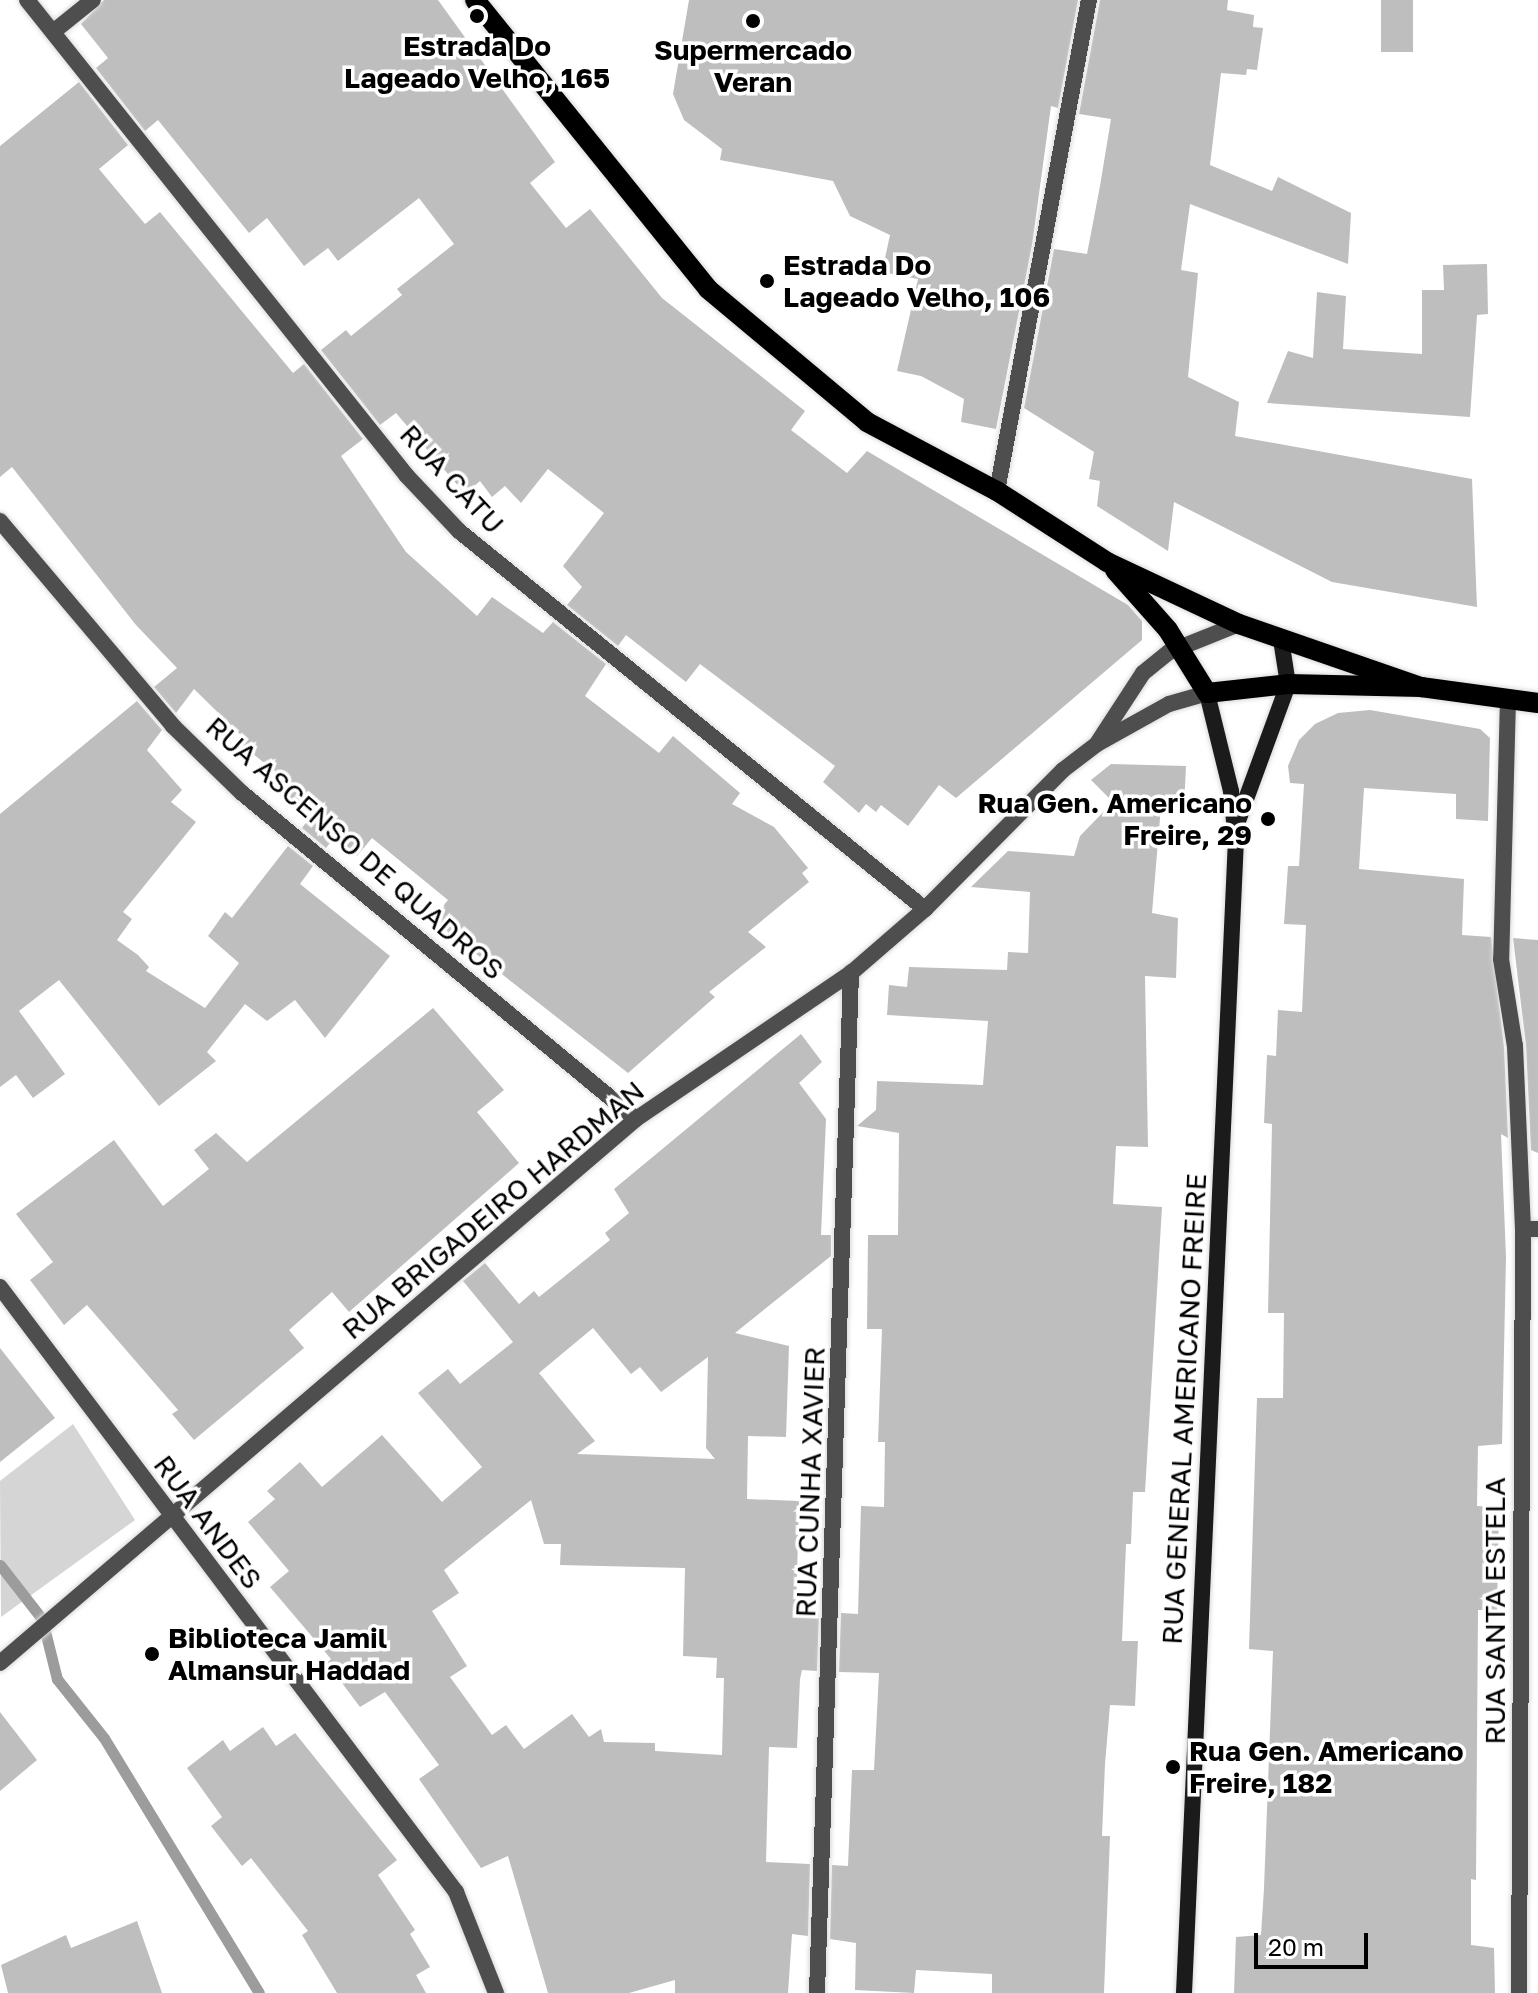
<!DOCTYPE html>
<html>
<head>
<meta charset="utf-8">
<style>
  body { margin:0 }
  #map { position:relative; width:1538px; height:1993px; overflow:hidden; background:#fff; font-family:"Golos Text",sans-serif }
  div>[style] { position:absolute }
  [style*='--x'] { left:calc(var(--x)*1px); top:calc(var(--y)*1px); width:calc(var(--w)*1px); rotate:calc(var(--a)*1deg) }
  .green>* { inset:0; background:#d5d5d5 }
  .stream>* { height:11px; margin:-5.5px; padding:0 5.5px; transform-origin:5.5px; border-radius:5.5px; background:#9c9c9c }
  .building>* { inset:0; background:#bebebe; transform-origin:0 0 }
  .roads { filter:drop-shadow(0 0 2px #dbdbdb) drop-shadow(0 0 2px #dbdbdb) }
  .service>* { height:16px; margin:-8px; padding:0 8px; transform-origin:8px; border-radius:8px; background:#4e4e4e }
  .minor>* { height:16px; margin:-8px; padding:0 8px; transform-origin:8px; border-radius:8px; background:#4e4e4e }
  .secondary>* { height:16px; margin:-8px; padding:0 8px; transform-origin:8px; border-radius:8px; background:#1b1b1b }
  .primary>* { height:20px; margin:-10px; padding:0 10px; transform-origin:10px; border-radius:10px; background:#000 }
  .dots>* { width:22px; height:22px; translate:-50% -50%; box-sizing:border-box; border:4px solid #fff; border-radius:50% }
  span { translate:-50% -50%; white-space:nowrap; text-align:center; line-height:1.15; -webkit-text-stroke:7px #fff; paint-order:stroke }
  .poi-label { font-size:28px; color:#000; font-weight:700 }
  .left { translate:0 -50%; text-align:left }
  .right { translate:-100% -50%; text-align:right }
  .street-label { font-size:28px; color:#000 }
  .scale { position:absolute; left:1254px; top:1933px; width:114px; height:36px; box-sizing:border-box; border:4px solid #000; border-top:0; padding-left:10px; font-size:24px; line-height:28px; white-space:nowrap; color:#000; -webkit-text-stroke:6px #fff; paint-order:stroke }
</style>
</head>
<body>
<div id="map">
  <div class="green">
    <div style="clip-path:polygon(73px 1424px,135px 1520px,1px 1617px,0 1481px)"></div>
  </div>
  <div class="stream">
    <div style="--x:0;--y:1565;--w:68;--a:52.1"></div>
    <div style="--x:42;--y:1619;--w:62;--a:76"></div>
    <div style="--x:57;--y:1679;--w:75;--a:51.5"></div>
    <div style="--x:104;--y:1738;--w:298;--a:58.7"></div>
  </div>
  <div class="building">
    <div style="clip-path:polygon(104px 0,438px 0,555px 162px,530px 183px,566px 228px,590px 209px,662px 298px,805px 411px,791px 430px,847px 473px,867px 451px,1128px 605px,1142px 621px,1142px 640px,956px 798px,939px 785px,908px 826px,881px 805px,876px 812px,866px 804px,859px 813px,823px 782px,835px 766px,700px 664px,686px 682px,626px 635px,618px 646px,567px 605px,582px 587px,563px 566px,604px 513px,548px 469px,521px 503px,505px 486px,492px 497px,480px 481px,465px 494px,396px 413px,380px 425px,321px 350px,346px 330px,351px 336px,402px 295px,397px 289px,454px 244px,419px 198px,338px 261px,328px 248px,304px 266px,267px 218px,249px 233px,158px 120px,145px 131px,96px 68px,108px 58px,81px 24px)"></div>
    <div style="clip-path:polygon(689px 0,1078px 0,1058px 108px,1051px 106px,1032px 245px,996px 429px,961px 422px,964px 399px,921px 376px,897px 371px,918px 279px,882px 272px,890px 235px,850px 216px,833px 181px,720px 160px,722px 149px,684px 120px,673px 94px)"></div>
    <div style="clip-path:polygon(1100px 0,1228px 0,1227px 10px,1254px 15px,1253px 27px,1263px 28px,1257px 70px,1247px 69px,1246px 75px,1221px 73px,1210px 165px,1272px 191px,1278px 177px,1351px 213px,1348px 264px,1190px 204px,1181px 270px,1198px 273px,1188px 377px,1239px 402px,1235px 436px,1472px 479px,1477px 607px,1332px 582px,1174px 502px,1168px 551px,1097px 506px,1100px 481px,1089px 479px,1094px 452px,1024px 408px,1054px 249px,1087px 254px,1100px 186px,1111px 119px,1079px 114px)"></div>
    <div style="left:1381px;top:0;width:32px;height:52px"></div>
    <div style="clip-path:polygon(79px 82px,128px 145px,99px 169px,145px 224px,160px 212px,293px 373px,304px 364px,363px 439px,341px 456px,406px 552px,477px 616px,492px 597px,543px 633px,553px 622px,606px 664px,585px 696px,659px 753px,673px 736px,740px 793px,732px 804px,774px 827px,808px 868px,802px 873px,809px 882px,748px 932px,766px 947px,709px 992px,715px 997px,628px 1073px,448px 932px,434px 917px,448px 900px,372px 838px,357px 856px,334px 838px,326px 848px,302px 828px,307px 821px,268px 784px,277px 773px,243px 746px,247px 741px,194px 689px,176px 713px,154px 687px,177px 668px,136px 625px,12px 467px,0 477px,0 146px)"></div>
    <div style="clip-path:polygon(1487px 264px,1488px 314px,1477px 315px,1470px 417px,1267px 403px,1288px 351px,1313px 358px,1317px 292px,1346px 296px,1343px 349px,1422px 354px,1422px 290px,1444px 290px,1443px 265px)"></div>
    <div style="clip-path:polygon(137px 701px,162px 730px,147px 750px,182px 790px,171px 802px,196px 822px,123px 912px,132px 919px,117px 940px,138px 955px,149px 967px,146px 971px,205px 1008px,239px 963px,208px 936px,225px 912px,232px 918px,288px 846px,313px 866px,300px 884px,390px 956px,325px 1038px,295px 1000px,267px 1021px,245px 1004px,207px 1052px,216px 1061px,159px 1106px,59px 980px,19px 1011px,65px 1074px,33px 1098px,16px 1075px,0 1087px,0 814px)"></div>
    <div style="clip-path:polygon(1370px 710px,1480px 729px,1490px 738px,1488px 821px,1456px 819px,1456px 794px,1364px 788px,1359px 869px,1464px 879px,1462px 935px,1491px 937px,1504px 1047px,1508px 1138px,1501px 1134px,1506px 1257px,1502px 1444px,1478px 1446px,1477px 1506px,1499px 1507px,1497px 1610px,1478px 1610px,1476px 1880px,1471px 1879px,1471px 1945px,1494px 1948px,1495px 1993px,1234px 1993px,1236px 1937px,1261px 1935px,1264px 1888px,1273px 1651px,1249px 1649px,1257px 1398px,1283px 1398px,1284px 1313px,1268px 1313px,1272px 1124px,1264px 1123px,1267px 1055px,1276px 1056px,1278px 1010px,1302px 1012px,1306px 925px,1284px 924px,1288px 866px,1299px 866px,1304px 784px,1290px 783px,1288px 766px,1299px 740px,1315px 724px,1338px 713px)"></div>
    <div style="clip-path:polygon(1111px 764px,1186px 766px,1184px 807px,1161px 806px,1152px 913px,1178px 918px,1176px 978px,1145px 976px,1148px 1147px,1116px 1146px,1113px 1204px,1162px 1207px,1145px 1492px,1133px 1492px,1131px 1544px,1126px 1544px,1122px 1641px,1138px 1641px,1135px 1706px,1110px 1705px,1105px 1764px,1102px 1836px,1110px 1836px,1104px 1993px,992px 1993px,992px 1974px,916px 1970px,914px 1993px,855px 1990px,856px 1943px,830px 1939px,832px 1865px,848px 1866px,852px 1770px,874px 1770px,879px 1673px,839px 1672px,841px 1613px,858px 1614px,861px 1506px,884px 1507px,885px 1442px,878px 1442px,882px 1329px,867px 1329px,868px 1235px,898px 1235px,899px 1133px,857px 1126px,876px 1110px,877px 1081px,983px 1085px,988px 1021px,887px 1015px,889px 985px,907px 987px,909px 967px,1007px 970px,1008px 952px,1028px 953px,1030px 892px,971px 887px,1008px 851px,1074px 856px,1080px 836px,1113px 802px,1091px 780px)"></div>
    <div style="clip-path:polygon(1513px 938px,1538px 940px,1538px 1153px,1531px 1150px,1526px 1045px)"></div>
    <div style="clip-path:polygon(433px 1008px,504px 1090px,477px 1112px,519px 1163px,349px 1312px,332px 1292px,289px 1330px,304px 1348px,194px 1440px,172px 1414px,178px 1410px,87px 1305px,64px 1325px,30px 1280px,53px 1262px,16px 1214px,114px 1140px,163px 1206px,209px 1169px,194px 1150px,216px 1133px,247px 1162px)"></div>
    <div style="clip-path:polygon(evenodd,801px 1034px,822px 1062px,799px 1083px,826px 1119px,821px 1235px,831px 1235px,831px 1256px,735px 1333px,789px 1346px,786px 1437px,748px 1436px,747px 1499px,799px 1501px,796px 1612px,819px 1613px,817px 1671px,802px 1670px,800px 1679px,797px 1748px,769px 1747px,766px 1862px,810px 1864px,808px 1936px,792px 1934px,788px 1993px,675px 1993px,675px 1980px,629px 1993px,548px 1993px,508px 1856px,481px 1868px,419px 1779px,439px 1765px,385px 1692px,360px 1707px,327px 1663px,331px 1659px,270px 1587px,289px 1571px,248px 1522px,275px 1499px,267px 1491px,300px 1462px,322px 1487px,382px 1435px,442px 1502px,482px 1467px,418px 1393px,448px 1369px,460px 1384px,513px 1342px,463px 1281px,485px 1263px,519px 1304px,534px 1291px,539px 1297px,610px 1240px,605px 1233px,629px 1213px,614px 1189px,801px 1034px,593px 1328px,631px 1374px,640px 1367px,661px 1392px,708px 1357px,706px 1448px,715px 1459px,577px 1454px,595px 1441px,539px 1373px,593px 1328px,801px 1034px,531px 1500px,544px 1544px,561px 1544px,560px 1565px,685px 1568px,683px 1656px,717px 1658px,716px 1678px,724px 1678px,722px 1755px,655px 1751px,655px 1743px,604px 1742px,601px 1729px,589px 1737px,572px 1714px,524px 1749px,506px 1725px,492px 1735px,450px 1677px,467px 1666px,432px 1611px,459px 1593px,444px 1570px,531px 1500px)"></div>
    <div style="clip-path:polygon(0 1348px,55px 1418px,0 1462px)"></div>
    <div style="clip-path:polygon(0 1712px,37px 1760px,0 1791px)"></div>
    <div style="clip-path:polygon(263px 1727px,276px 1746px,295px 1733px,397px 1860px,378px 1875px,415px 1930px,410px 1934px,430px 1967px,416px 1975px,426px 1993px,337px 1993px,302px 1935px,308px 1931px,251px 1858px,242px 1866px,211px 1826px,222px 1817px,187px 1768px,223px 1740px,230px 1751px)"></div>
    <div style="clip-path:polygon(137px 1921px,162px 1993px,8px 1993px,1px 1965px,66px 1935px,71px 1948px)"></div>
  </div>
  <div class="roads">
    <div class="service">
      <div style="--x:53;--y:32;--w:51;--a:-38.7"></div>
      <div style="--x:1508;--y:699;--w:260;--a:91.5"></div>
      <div style="--x:1501;--y:959;--w:88;--a:80.9"></div>
      <div style="--x:1515;--y:1046;--w:183;--a:87.5"></div>
    </div>
    <div class="minor">
      <div style="--x:27;--y:0;--w:609;--a:51.4"></div>
      <div style="--x:407;--y:476;--w:76;--a:46.6"></div>
      <div style="--x:459;--y:531;--w:600;--a:39.05"></div>
      <div style="--x:997;--y:491;--w:500;--a:-79.4"></div>
      <div style="--x:0;--y:521;--w:268;--a:49.8"></div>
      <div style="--x:173;--y:726;--w:96;--a:44.2"></div>
      <div style="--x:242;--y:793;--w:511;--a:39.6"></div>
      <div style="--x:1098;--y:742;--w:82;--a:-56.9"></div>
      <div style="--x:1143;--y:673;--w:33;--a:-39"></div>
      <div style="--x:1169;--y:652;--w:75;--a:-21.8"></div>
      <div style="--x:0;--y:1287;--w:758;--a:52.99"></div>
      <div style="--x:456;--y:1892;--w:109;--a:68.4"></div>
      <div style="--x:0;--y:1663;--w:837;--a:-40.54"></div>
      <div style="--x:636;--y:1119;--w:260;--a:-34.2"></div>
      <div style="--x:851;--y:973;--w:98;--a:-40.9"></div>
      <div style="--x:925;--y:909;--w:196;--a:-45.2"></div>
      <div style="--x:1063;--y:770;--w:43;--a:-37.4"></div>
      <div style="--x:1097;--y:744;--w:82;--a:-29.1"></div>
      <div style="--x:1169;--y:704;--w:40;--a:-16"></div>
      <div style="--x:817;--y:1993;--w:1021;--a:-88.09"></div>
      <div style="--x:1519;--y:1993;--w:764;--a:-89.7"></div>
      <div style="--x:1523;--y:1229;--w:15;--a:0"></div>
    </div>
    <div class="secondary">
      <div style="--x:1238;--y:821;--w:146;--a:-69.9"></div>
      <div style="--x:1288;--y:684;--w:45;--a:-99"></div>
      <div style="--x:1184;--y:1993;--w:1153;--a:-87.42"></div>
      <div style="--x:1236;--y:841;--w:50;--a:-95.7"></div>
      <div style="--x:1231;--y:791;--w:101;--a:-103.8"></div>
    </div>
    <div class="primary">
      <div style="--x:475;--y:0;--w:371;--a:51.1"></div>
      <div style="--x:708;--y:289;--w:207;--a:39.9"></div>
      <div style="--x:867;--y:422;--w:147;--a:28"></div>
      <div style="--x:997;--y:491;--w:131;--a:32.8"></div>
      <div style="--x:1107;--y:562;--w:146;--a:25.2"></div>
      <div style="--x:1239;--y:624;--w:193;--a:19.1"></div>
      <div style="--x:1115;--y:570;--w:80;--a:48.5"></div>
      <div style="--x:1168;--y:630;--w:74;--a:58.2"></div>
      <div style="--x:1207;--y:693;--w:81;--a:-6.3"></div>
      <div style="--x:1288;--y:684;--w:133;--a:1.3"></div>
      <div style="--x:1421;--y:687;--w:118;--a:7.8"></div>
    </div>
  </div>
  <div class="dots">
    <div style="left:477px;top:16px;background:#000"></div>
    <div style="left:753px;top:21px;background:#000"></div>
    <div style="left:767px;top:281px;background:#000"></div>
    <div style="left:1268px;top:819px;background:#000"></div>
    <div style="left:152px;top:1654px;background:#000"></div>
    <div style="left:1173px;top:1767px;background:#000"></div>
  </div>
  <div class="poi-label">
    <span style="left:477px;top:62px">Estrada Do<br>Lageado Velho, 165</span>
    <span style="left:753px;top:66px">Supermercado<br>Veran</span>
    <span class="left" style="left:783px;top:281px">Estrada Do<br>Lageado Velho, 106</span>
    <span class="right" style="left:1252px;top:819px">Rua Gen. Americano<br>Freire, 29</span>
    <span class="left" style="left:168px;top:1654px">Biblioteca Jamil<br>Almansur Haddad</span>
    <span class="left" style="left:1189px;top:1767px">Rua Gen. Americano<br>Freire, 182</span>
  </div>
  <div class="street-label">
    <span style="left:452px;top:479px;rotate:47deg">RUA CATU</span>
    <span style="left:355px;top:848px;rotate:41deg">RUA ASCENSO DE QUADROS</span>
    <span style="left:493px;top:1210px;rotate:-40deg">RUA BRIGADEIRO HARDMAN</span>
    <span style="left:1184px;top:1409px;rotate:-87deg">RUA GENERAL AMERICANO FREIRE</span>
    <span style="left:810px;top:1482px;rotate:-88deg">RUA CUNHA XAVIER</span>
    <span style="left:208px;top:1522px;rotate:53deg">RUA ANDES</span>
    <span style="left:1495px;top:1611px;rotate:-90deg">RUA SANTA ESTELA</span>
  </div>
  <div class="scale">20 m</div>
</div>
</body>
</html>
